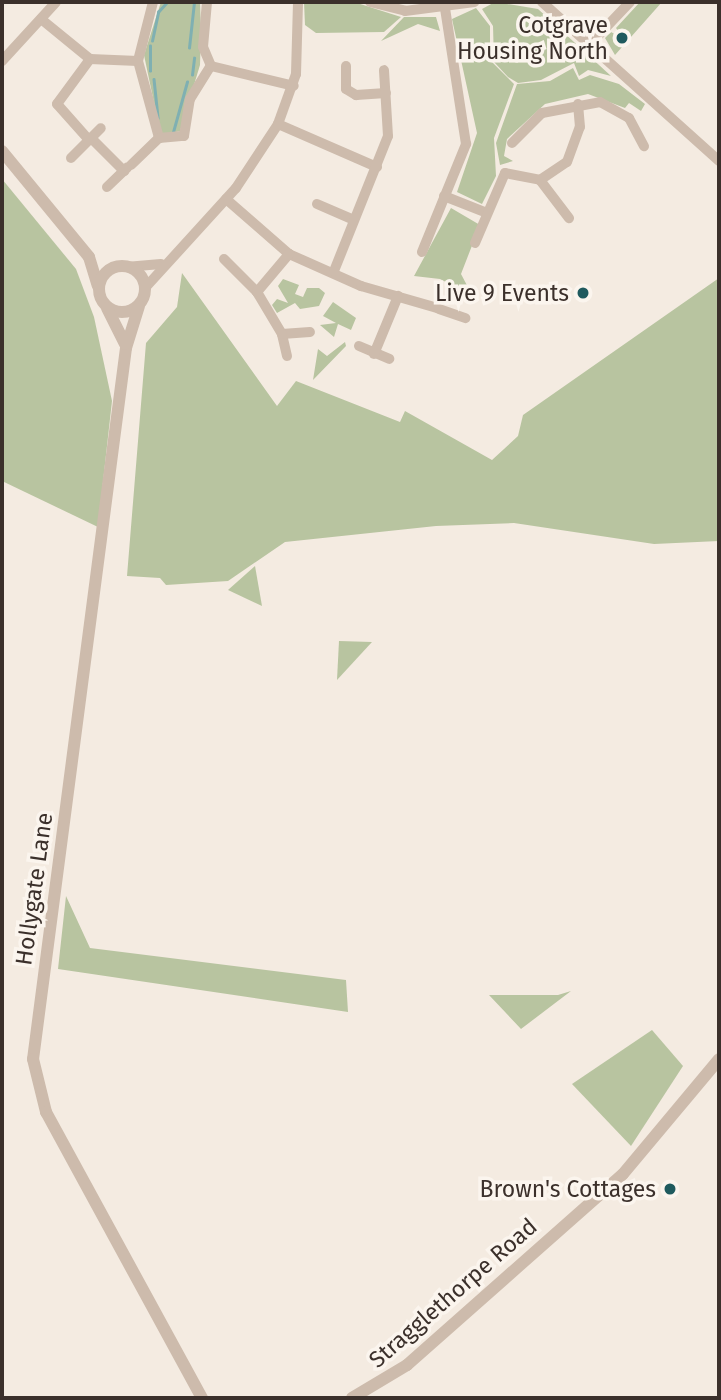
<!DOCTYPE html>
<html>
<head>
<meta charset="utf-8">
<style>
  body { margin:0 }
  #map { position:relative; width:721px; height:1400px; overflow:hidden; background:#f4ebe1; font-family:"Fira Sans",sans-serif }
  div>[style] { position:absolute }
  [style*='--x'] { left:calc(var(--x)*1px); top:calc(var(--y)*1px); width:calc(var(--w)*1px); rotate:calc(var(--a)*1deg) }
  .green>* { inset:0; background:#b8c4a0 }
  .stream>* { height:2.5px; margin:-1.25px; padding:0 1.25px; transform-origin:1.25px; border-radius:1.25px; background:#7fb0b2 }
  .minor>* { height:10px; margin:-5px; padding:0 5px; transform-origin:5px; border-radius:5px; background:#cdbbac }
  .tertiary>* { height:12px; margin:-6px; padding:0 6px; transform-origin:6px; border-radius:6px; background:#cdbbac }
  .tertiary>.ring { margin:-6px; padding:0; box-sizing:content-box; background:none; border:12px solid #cdbbac; border-radius:50% }
  .dots>* { width:19px; height:19px; translate:-50% -50%; box-sizing:border-box; border:4px solid #fbf5ee; border-radius:50% }
  span { translate:-50% -50%; white-space:nowrap; text-align:center; line-height:1.15; -webkit-text-stroke:7px #fbf5ee; paint-order:stroke }
  .poi-label { font-size:23px; color:#3b302b }
  .right { translate:-100% -50%; text-align:right }
  .street-label { font-size:23px; color:#3b302b }
  .frame { position:absolute; inset:0; border:4px solid #3b302b; pointer-events:none }
</style>
</head>
<body>
<div id="map">
  <div class="green">
    <div style="clip-path:polygon(161px 2px,200px 2px,201px 32px,200px 65px,180px 131px,161px 136px,144px 55px)"></div>
    <div style="clip-path:polygon(304px 2px,354px 2px,401px 17px,384px 32px,316px 33px,305px 25px)"></div>
    <div style="clip-path:polygon(495px 2px,538px 9px,611px 76px,588px 70px,579px 76px,574px 63px,541px 80px,518px 83px,508px 77px,494px 62px,493px 26px,482px 9px)"></div>
    <div style="clip-path:polygon(640px 2px,662px 2px,615px 55px,605px 38px,611px 32px,625px 40px,616px 28px)"></div>
    <div style="clip-path:polygon(476px 8px,490px 26px,490px 60px,514px 84px,494px 138px,496px 176px,482px 204px,457px 192px,477px 133px,452px 19px)"></div>
    <div style="clip-path:polygon(404px 17px,436px 17px,440px 31px,418px 24px,381px 41px)"></div>
    <div style="clip-path:polygon(573px 68px,579px 80px,590px 75px,619px 84px,645px 104px,641px 111px,629px 103px,625px 108px,588px 94px,545px 104px,507px 139px,504px 156px,513px 161px,500px 165px,496px 143px,517px 84px,550px 81px)"></div>
    <div style="clip-path:polygon(2px 179px,76px 269px,94px 317px,112px 401px,98px 527px,2px 481px)"></div>
    <div style="clip-path:polygon(451px 208px,480px 225px,461px 274px,470px 291px,452px 295px,450px 284px,440px 279px,414px 276px)"></div>
    <div style="clip-path:polygon(182px 273px,277px 406px,296px 381px,400px 422px,405px 411px,492px 460px,518px 436px,523px 415px,719px 278px,719px 541px,654px 544px,514px 523px,436px 526px,285px 542px,228px 581px,166px 585px,160px 578px,127px 576px,146px 343px,177px 307px)"></div>
    <div style="clip-path:polygon(283px 279px,299px 285px,295px 294px,303px 297px,307px 288px,319px 288px,325px 293px,319px 306px,300px 309px,295px 303px,277px 313px,272px 305px,277px 299px,288px 303px,278px 286px)"></div>
    <div style="clip-path:polygon(333px 302px,356px 318px,351px 330px,338px 324px,334px 337px,320px 325px,336px 323px,323px 316px)"></div>
    <div style="clip-path:polygon(345px 342px,346px 346px,313px 380px,318px 349px,327px 356px)"></div>
    <div style="clip-path:polygon(255px 566px,262px 606px,228px 590px)"></div>
    <div style="clip-path:polygon(339px 641px,372px 642px,337px 680px)"></div>
    <div style="clip-path:polygon(66px 896px,90px 948px,346px 980px,348px 1012px,58px 969px)"></div>
    <div style="clip-path:polygon(571px 991px,521px 1029px,489px 995px,558px 995px)"></div>
    <div style="clip-path:polygon(652px 1030px,683px 1066px,631px 1146px,572px 1084px)"></div>
  </div>
  <div class="stream">
    <div style="--x:152;--y:41;--w:30;--a:-78"></div>
    <div style="--x:158;--y:12;--w:13;--a:-48"></div>
    <div style="--x:189;--y:48;--w:46;--a:-83.8"></div>
    <div style="--x:150;--y:71;--w:25;--a:-90"></div>
    <div style="--x:192;--y:75;--w:17;--a:-83"></div>
    <div style="--x:154;--y:79;--w:39;--a:84"></div>
    <div style="--x:173;--y:132;--w:52;--a:-74.4"></div>
  </div>
  <div class="minor">
    <div style="--x:153;--y:2;--w:61;--a:104.3"></div>
    <div style="--x:138;--y:61;--w:80;--a:74.7"></div>
    <div style="--x:159;--y:138;--w:25;--a:-5"></div>
    <div style="--x:184;--y:136;--w:37;--a:-81"></div>
    <div style="--x:190;--y:99;--w:39;--a:-58"></div>
    <div style="--x:207;--y:2;--w:45;--a:95.1"></div>
    <div style="--x:203;--y:47;--w:21;--a:67"></div>
    <div style="--x:370;--y:2;--w:36;--a:14"></div>
    <div style="--x:405;--y:11;--w:70;--a:-7.4"></div>
    <div style="--x:542;--y:2;--w:238;--a:41.9"></div>
    <div style="--x:41;--y:19;--w:63;--a:39.2"></div>
    <div style="--x:90;--y:59;--w:48;--a:2.4"></div>
    <div style="--x:593;--y:41;--w:54;--a:-46.5"></div>
    <div style="--x:2;--y:61;--w:80;--a:-47.5"></div>
    <div style="--x:211;--y:66;--w:85;--a:13.5"></div>
    <div style="--x:346;--y:66;--w:23;--a:90"></div>
    <div style="--x:346;--y:89;--w:12;--a:31"></div>
    <div style="--x:356;--y:95;--w:30;--a:-4"></div>
    <div style="--x:278;--y:124;--w:108;--a:23.5"></div>
    <div style="--x:91;--y:138;--w:47;--a:45"></div>
    <div style="--x:89;--y:140;--w:48;--a:-131.6"></div>
    <div style="--x:57;--y:104;--w:56;--a:-53.7"></div>
    <div style="--x:512;--y:143;--w:42;--a:-45"></div>
    <div style="--x:542;--y:113;--w:59;--a:-10.7"></div>
    <div style="--x:600;--y:102;--w:33;--a:29"></div>
    <div style="--x:629;--y:118;--w:32;--a:62"></div>
    <div style="--x:71;--y:158;--w:42;--a:-45"></div>
    <div style="--x:131;--y:165;--w:39;--a:-44"></div>
    <div style="--x:540;--y:180;--w:48;--a:52.7"></div>
    <div style="--x:107;--y:187;--w:28;--a:-44"></div>
    <div style="--x:444;--y:196;--w:46;--a:21.6"></div>
    <div style="--x:226;--y:199;--w:84;--a:41.1"></div>
    <div style="--x:289;--y:254;--w:79;--a:24"></div>
    <div style="--x:361;--y:286;--w:79;--a:16.1"></div>
    <div style="--x:317;--y:204;--w:40;--a:23.4"></div>
    <div style="--x:475;--y:243;--w:76;--a:-66.8"></div>
    <div style="--x:505;--y:173;--w:36;--a:11"></div>
    <div style="--x:540;--y:180;--w:32;--a:-34"></div>
    <div style="--x:567;--y:162;--w:37;--a:-70"></div>
    <div style="--x:580;--y:127;--w:23;--a:-95"></div>
    <div style="--x:422;--y:252;--w:117;--a:-67.8"></div>
    <div style="--x:466;--y:144;--w:137;--a:-98.8"></div>
    <div style="--x:224;--y:259;--w:47;--a:45"></div>
    <div style="--x:126;--y:267;--w:35;--a:-5"></div>
    <div style="--x:334;--y:271;--w:145;--a:-68.2"></div>
    <div style="--x:388;--y:136;--w:66;--a:-93.5"></div>
    <div style="--x:145;--y:288;--w:135;--a:-47.7"></div>
    <div style="--x:236;--y:188;--w:77;--a:-56.7"></div>
    <div style="--x:278;--y:124;--w:53;--a:-70.2"></div>
    <div style="--x:296;--y:74;--w:72;--a:-88.4"></div>
    <div style="--x:439;--y:309;--w:28;--a:19"></div>
    <div style="--x:282;--y:334;--w:28;--a:-4"></div>
    <div style="--x:359;--y:346;--w:33;--a:23"></div>
    <div style="--x:374;--y:354;--w:63;--a:-67.5"></div>
    <div style="--x:287;--y:356;--w:23;--a:-103"></div>
    <div style="--x:282;--y:334;--w:49;--a:-120.8"></div>
    <div style="--x:257;--y:292;--w:50;--a:-49.9"></div>
  </div>
  <div class="tertiary">
    <div style="--x:2;--y:151;--w:137;--a:50.6"></div>
    <div style="--x:89;--y:257;--w:30;--a:73"></div>
    <div class="ring" style="left:99px;top:266px;width:34px;height:34px"></div>
    <div style="--x:139;--y:306;--w:44;--a:107.2"></div>
    <div style="--x:126;--y:348;--w:717;--a:97.45"></div>
    <div style="--x:33;--y:1059;--w:55;--a:76.2"></div>
    <div style="--x:46;--y:1112;--w:326;--a:61.4"></div>
    <div style="--x:107;--y:308;--w:40;--a:63.4"></div>
    <div style="--x:352;--y:1398;--w:64;--a:-31"></div>
    <div style="--x:407;--y:1365;--w:288;--a:-41.5"></div>
    <div style="--x:623;--y:1174;--w:150;--a:-50.1"></div>
  </div>
  <div class="dots">
    <div style="left:622px;top:38px;background:#1f5a5e"></div>
    <div style="left:583px;top:293px;background:#1f5a5e"></div>
    <div style="left:670px;top:1189px;background:#1f5a5e"></div>
  </div>
  <div class="poi-label">
    <span class="right" style="left:608px;top:38px">Cotgrave<br>Housing North</span>
    <span class="right" style="left:569px;top:293px">Live 9 Events</span>
    <span class="right" style="left:656px;top:1189px">Brown's Cottages</span>
  </div>
  <div class="street-label">
    <span style="left:34px;top:889px;rotate:-82deg">Hollygate Lane</span>
    <span style="left:453px;top:1293px;rotate:-41deg">Stragglethorpe Road</span>
  </div>
  <div class="frame"></div>
</div>
</body>
</html>
